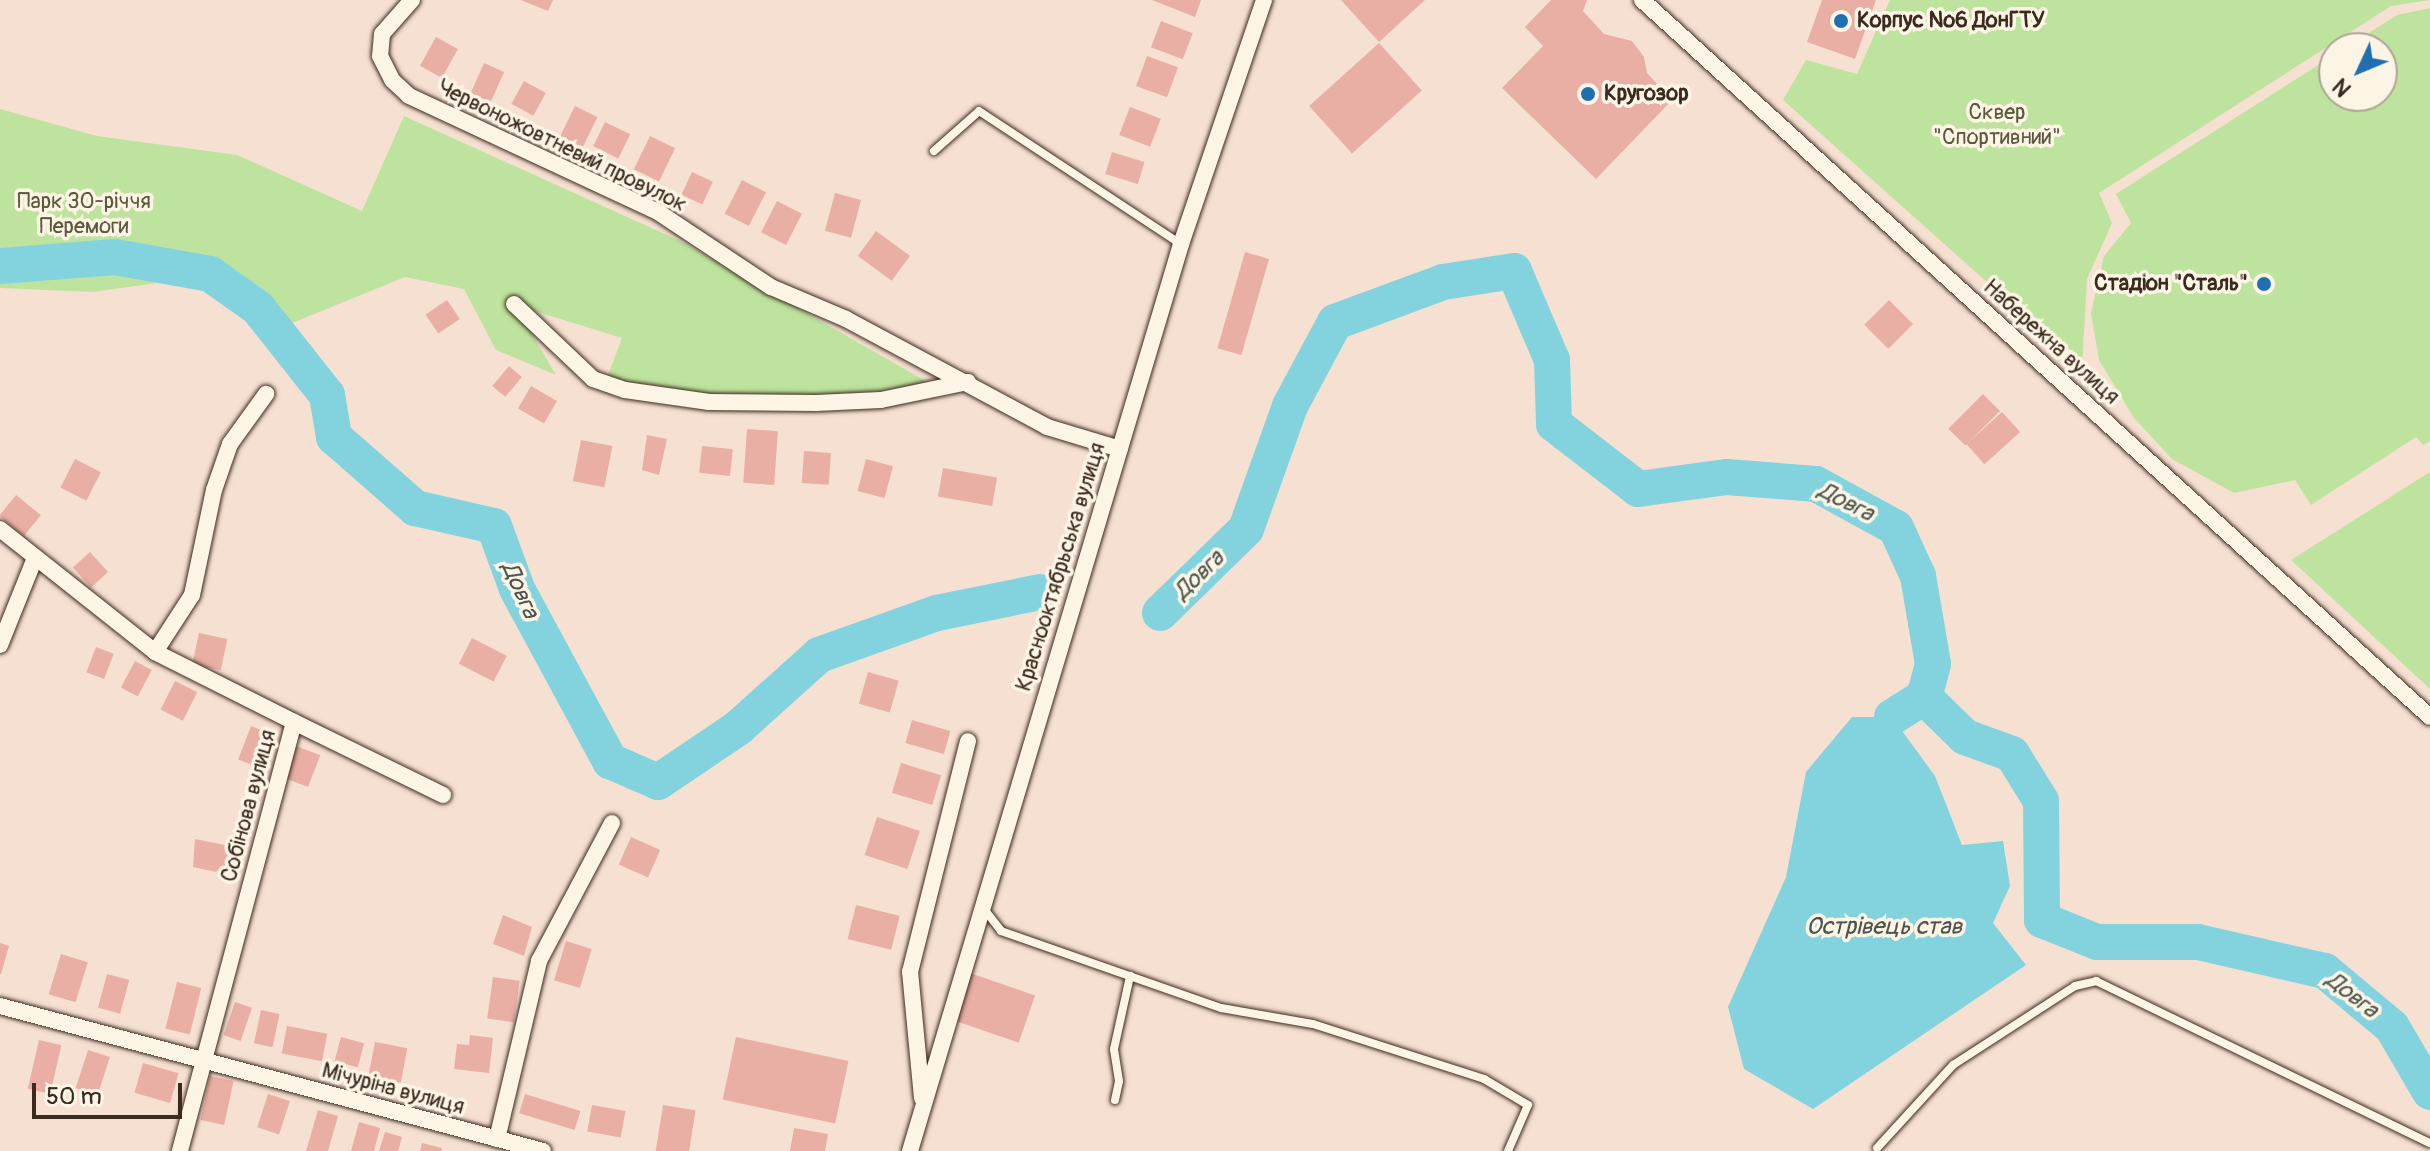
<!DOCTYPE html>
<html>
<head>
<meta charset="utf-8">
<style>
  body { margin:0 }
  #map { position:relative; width:2430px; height:1151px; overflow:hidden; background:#f6e0d2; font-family:Pangolin,sans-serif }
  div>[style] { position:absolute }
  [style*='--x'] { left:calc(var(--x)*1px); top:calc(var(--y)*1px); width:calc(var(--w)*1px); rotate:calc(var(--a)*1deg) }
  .green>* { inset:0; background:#bee39e }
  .water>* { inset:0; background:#83d3df }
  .river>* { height:36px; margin:-18px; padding:0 18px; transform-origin:18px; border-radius:18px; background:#83d3df }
  .building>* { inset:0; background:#e9afa5; transform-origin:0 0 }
  .roads { filter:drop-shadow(0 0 2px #3b2a1e) drop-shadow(0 0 2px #3b2a1e) }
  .lane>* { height:8px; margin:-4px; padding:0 4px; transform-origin:4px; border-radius:4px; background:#fcf5e5 }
  .street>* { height:16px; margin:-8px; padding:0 8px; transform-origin:8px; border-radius:8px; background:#fcf5e5 }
  .dots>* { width:22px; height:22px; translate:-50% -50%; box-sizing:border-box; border:4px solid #fcf5e5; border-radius:50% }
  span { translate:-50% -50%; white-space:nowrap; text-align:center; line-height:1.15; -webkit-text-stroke:7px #fcf5e5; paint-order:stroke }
  .poi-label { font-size:22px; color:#3b2a1e; font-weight:700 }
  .left { translate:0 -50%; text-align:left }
  .right { translate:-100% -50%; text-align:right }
  .park-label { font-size:22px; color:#5c583e }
  .street-label { font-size:22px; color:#3b2a1e }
  .water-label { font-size:24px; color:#4d544e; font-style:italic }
  .north { position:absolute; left:2318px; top:32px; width:80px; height:80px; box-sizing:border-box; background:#fcf5e5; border:2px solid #afa495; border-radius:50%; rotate:226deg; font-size:22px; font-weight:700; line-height:32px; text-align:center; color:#3b2a1e }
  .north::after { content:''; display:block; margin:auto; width:28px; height:36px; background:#1f6fb2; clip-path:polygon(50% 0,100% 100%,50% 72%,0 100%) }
  .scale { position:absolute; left:32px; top:1083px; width:150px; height:36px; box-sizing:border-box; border:4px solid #3b2a1e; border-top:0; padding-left:10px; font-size:24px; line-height:28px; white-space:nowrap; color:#3b2a1e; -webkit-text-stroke:6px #fcf5e5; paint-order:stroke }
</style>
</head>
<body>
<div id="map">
  <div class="green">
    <div style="clip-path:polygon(1890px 0,2430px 0,2391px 6px,2099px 193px,2112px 223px,2087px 279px,2082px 367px,1783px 100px,1806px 60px,1857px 74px)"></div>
    <div style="clip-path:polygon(2430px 8px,2430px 441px,2423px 445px,2416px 437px,2311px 505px,2295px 480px,2234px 493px,2172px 459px,2134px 418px,2099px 360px,2091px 313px,2104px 256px,2131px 223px,2116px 194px,2334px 55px,2334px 96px,2382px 96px,2382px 48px,2345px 48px,2397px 15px)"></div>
    <div style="clip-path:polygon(0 109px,97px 136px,237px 155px,362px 211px,404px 116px,678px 240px,936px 387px,780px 398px,696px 394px,607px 378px,622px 338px,515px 305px,556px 375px,496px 350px,464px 289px,405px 277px,275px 330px,184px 279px,93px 292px,0 288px)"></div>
    <div style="clip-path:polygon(2430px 472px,2430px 689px,2291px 560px)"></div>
  </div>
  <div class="water">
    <div style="clip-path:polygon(1852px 717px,1892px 717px,1935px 776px,1962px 845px,2003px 841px,2010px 886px,1993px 923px,2026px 965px,1813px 1109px,1744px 1069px,1728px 1007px,1786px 877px,1806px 772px)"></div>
  </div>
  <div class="river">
    <div style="--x:0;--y:266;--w:115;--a:-4.5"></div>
    <div style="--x:115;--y:257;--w:97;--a:10.1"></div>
    <div style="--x:210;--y:274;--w:59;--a:35.3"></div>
    <div style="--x:258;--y:308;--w:111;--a:51.6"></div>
    <div style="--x:327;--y:395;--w:43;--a:80.5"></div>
    <div style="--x:334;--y:437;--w:108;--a:41.2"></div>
    <div style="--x:415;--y:508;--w:81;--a:12.8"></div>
    <div style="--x:494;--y:526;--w:67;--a:69.9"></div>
    <div style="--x:517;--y:589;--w:196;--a:61.6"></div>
    <div style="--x:610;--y:761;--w:52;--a:23.6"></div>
    <div style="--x:658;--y:782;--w:97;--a:-34"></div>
    <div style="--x:738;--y:728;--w:109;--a:-42"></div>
    <div style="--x:819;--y:655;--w:125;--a:-19.6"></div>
    <div style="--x:937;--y:613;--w:105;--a:-11.5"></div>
    <div style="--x:1160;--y:613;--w:120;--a:-44.3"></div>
    <div style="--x:1246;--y:529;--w:131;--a:-70.3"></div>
    <div style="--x:1290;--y:406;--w:95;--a:-61.8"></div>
    <div style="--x:1335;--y:322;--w:115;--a:-20.3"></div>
    <div style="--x:1443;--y:282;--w:72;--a:-8.8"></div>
    <div style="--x:1514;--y:271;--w:97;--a:66.9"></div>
    <div style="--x:1552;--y:360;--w:64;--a:88.2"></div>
    <div style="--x:1554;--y:424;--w:106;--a:37.7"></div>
    <div style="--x:1638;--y:489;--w:90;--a:-7.7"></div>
    <div style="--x:1727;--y:477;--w:89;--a:4.5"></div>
    <div style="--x:1816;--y:484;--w:91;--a:28.8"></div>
    <div style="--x:1896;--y:528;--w:53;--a:65.4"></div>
    <div style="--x:1918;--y:576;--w:89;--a:80.3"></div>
    <div style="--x:1933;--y:664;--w:34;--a:105"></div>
    <div style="--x:1924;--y:697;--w:57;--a:44.3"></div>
    <div style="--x:1965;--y:737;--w:50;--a:19.9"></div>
    <div style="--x:2012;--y:754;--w:55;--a:58.3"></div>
    <div style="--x:2041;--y:801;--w:119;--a:89.5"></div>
    <div style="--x:2042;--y:920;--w:59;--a:21.8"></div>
    <div style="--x:2097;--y:942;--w:101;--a:0"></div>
    <div style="--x:2198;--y:942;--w:130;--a:12.9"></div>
    <div style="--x:2325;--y:971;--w:87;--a:39.9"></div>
    <div style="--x:2392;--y:1027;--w:75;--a:59.7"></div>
    <div style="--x:1892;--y:717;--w:38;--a:-32"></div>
  </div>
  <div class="building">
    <div style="clip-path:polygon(521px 0,553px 0,548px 11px)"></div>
    <div style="clip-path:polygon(1152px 0,1201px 0,1195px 17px)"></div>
    <div style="clip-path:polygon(1341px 0,1425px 0,1379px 42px)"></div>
    <div style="clip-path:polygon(1551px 0,1587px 0,1583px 11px,1604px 34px,1632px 41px,1644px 57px,1647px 73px,1672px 100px,1596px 179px,1502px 88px,1543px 46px,1525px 27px)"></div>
    <div style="clip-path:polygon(1822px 0,1876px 0,1855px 59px,1807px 42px)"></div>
    <div style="left:1161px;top:21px;width:34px;height:28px;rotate:21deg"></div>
    <div style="left:436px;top:37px;width:25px;height:33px;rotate:29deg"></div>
    <div style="left:1379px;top:43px;width:64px;height:94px;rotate:48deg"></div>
    <div style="left:1147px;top:56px;width:33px;height:32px;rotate:20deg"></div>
    <div style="left:484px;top:63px;width:22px;height:33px;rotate:24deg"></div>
    <div style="left:524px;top:81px;width:25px;height:26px;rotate:29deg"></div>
    <div style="left:575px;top:106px;width:25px;height:34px;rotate:26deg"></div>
    <div style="left:1130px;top:107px;width:33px;height:30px;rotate:21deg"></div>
    <div style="left:605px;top:122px;width:28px;height:27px;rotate:26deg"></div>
    <div style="left:650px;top:136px;width:28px;height:37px;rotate:26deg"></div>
    <div style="left:1112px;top:152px;width:34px;height:23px;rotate:17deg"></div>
    <div style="left:692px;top:172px;width:23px;height:25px;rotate:25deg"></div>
    <div style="left:742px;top:180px;width:27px;height:38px;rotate:27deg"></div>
    <div style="left:835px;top:193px;width:27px;height:39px;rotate:15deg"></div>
    <div style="left:777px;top:201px;width:28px;height:35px;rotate:27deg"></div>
    <div style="left:876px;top:231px;width:42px;height:31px;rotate:36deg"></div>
    <div style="left:1245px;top:252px;width:25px;height:100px;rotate:16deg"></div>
    <div style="left:447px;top:300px;width:23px;height:26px;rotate:56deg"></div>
    <div style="left:1889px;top:300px;width:34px;height:35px;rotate:45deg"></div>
    <div style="left:509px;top:366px;width:17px;height:26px;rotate:40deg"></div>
    <div style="left:531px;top:386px;width:30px;height:26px;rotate:30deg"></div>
    <div style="left:1983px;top:394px;width:24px;height:49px;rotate:45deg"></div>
    <div style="left:2002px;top:412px;width:27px;height:48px;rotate:48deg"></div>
    <div style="left:747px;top:429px;width:31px;height:54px;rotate:4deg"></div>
    <div style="clip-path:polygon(647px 435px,667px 439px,659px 475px,642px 470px)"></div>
    <div style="left:581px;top:440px;width:32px;height:42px;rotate:11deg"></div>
    <div style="left:702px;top:446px;width:31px;height:27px;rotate:6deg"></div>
    <div style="left:804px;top:451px;width:27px;height:32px;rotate:4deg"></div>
    <div style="left:75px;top:459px;width:29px;height:32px;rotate:27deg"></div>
    <div style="left:866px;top:459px;width:28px;height:33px;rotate:15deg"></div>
    <div style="left:943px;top:468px;width:55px;height:29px;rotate:10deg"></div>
    <div style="left:16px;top:495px;width:32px;height:27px;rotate:39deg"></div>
    <div style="left:90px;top:552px;width:27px;height:23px;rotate:48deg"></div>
    <div style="left:199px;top:633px;width:29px;height:32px;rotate:12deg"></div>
    <div style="left:472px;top:638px;width:39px;height:29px;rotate:27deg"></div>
    <div style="left:96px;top:647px;width:19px;height:27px;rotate:21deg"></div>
    <div style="left:135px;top:661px;width:19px;height:30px;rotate:28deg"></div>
    <div style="left:868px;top:672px;width:32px;height:33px;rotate:16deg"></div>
    <div style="left:175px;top:681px;width:25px;height:32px;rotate:27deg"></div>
    <div style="left:912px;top:720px;width:40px;height:24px;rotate:16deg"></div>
    <div style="left:251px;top:726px;width:22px;height:36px;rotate:21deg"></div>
    <div style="left:296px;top:746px;width:26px;height:34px;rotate:21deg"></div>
    <div style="left:901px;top:763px;width:42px;height:31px;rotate:17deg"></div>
    <div style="left:877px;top:817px;width:45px;height:40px;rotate:18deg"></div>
    <div style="left:631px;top:837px;width:32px;height:30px;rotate:24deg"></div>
    <div style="clip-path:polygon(195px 839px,230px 846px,226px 874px,193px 867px)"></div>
    <div style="left:856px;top:905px;width:45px;height:35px;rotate:14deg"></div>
    <div style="clip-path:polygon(503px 915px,532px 927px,524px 956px,493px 944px)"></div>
    <div style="left:566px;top:941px;width:27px;height:41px;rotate:17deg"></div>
    <div style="clip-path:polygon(0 943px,9px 946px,1px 974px,0 974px)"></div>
    <div style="left:61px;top:954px;width:28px;height:42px;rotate:17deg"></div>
    <div style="left:967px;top:972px;width:72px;height:50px;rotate:19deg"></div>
    <div style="left:107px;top:974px;width:23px;height:35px;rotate:15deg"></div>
    <div style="left:493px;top:977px;width:27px;height:42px;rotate:8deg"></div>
    <div style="left:177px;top:982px;width:25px;height:48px;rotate:14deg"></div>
    <div style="left:235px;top:1002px;width:18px;height:35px;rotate:19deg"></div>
    <div style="left:261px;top:1010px;width:19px;height:34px;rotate:12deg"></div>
    <div style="left:287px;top:1026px;width:41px;height:28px;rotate:11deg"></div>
    <div style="clip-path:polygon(470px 1035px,493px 1038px,489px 1073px,454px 1069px,457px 1044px,469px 1045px)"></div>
    <div style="left:341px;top:1037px;width:24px;height:25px;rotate:15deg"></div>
    <div style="left:736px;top:1037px;width:115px;height:64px;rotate:12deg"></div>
    <div style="left:39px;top:1040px;width:23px;height:50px;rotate:13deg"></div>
    <div style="left:375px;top:1042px;width:33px;height:35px;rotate:11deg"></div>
    <div style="left:88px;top:1050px;width:23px;height:40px;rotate:18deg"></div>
    <div style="left:143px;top:1063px;width:37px;height:31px;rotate:16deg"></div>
    <div style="left:210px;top:1076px;width:24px;height:45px;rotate:12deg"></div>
    <div style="left:268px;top:1094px;width:23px;height:35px;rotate:18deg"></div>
    <div style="left:525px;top:1094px;width:58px;height:20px;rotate:17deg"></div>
    <div style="left:592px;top:1105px;width:34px;height:27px;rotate:10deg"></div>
    <div style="left:663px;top:1105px;width:33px;height:47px;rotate:9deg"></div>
    <div style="clip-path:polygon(318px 1110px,338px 1116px,328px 1151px,306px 1151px)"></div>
    <div style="clip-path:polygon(359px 1122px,380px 1128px,374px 1151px,351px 1151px)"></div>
    <div style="clip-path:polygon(794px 1128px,828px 1134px,825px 1151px,790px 1151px)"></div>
    <div style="clip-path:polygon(385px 1132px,402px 1137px,398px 1151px,379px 1151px)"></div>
    <div style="clip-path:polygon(422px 1143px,442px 1148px,441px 1151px,420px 1151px)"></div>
  </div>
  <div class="roads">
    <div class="lane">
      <div style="--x:934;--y:151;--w:60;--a:-41.6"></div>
      <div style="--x:979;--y:111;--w:242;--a:33.4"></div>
      <div style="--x:984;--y:909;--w:28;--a:52"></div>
      <div style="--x:1001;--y:931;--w:233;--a:19.3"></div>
      <div style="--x:1221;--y:1008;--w:93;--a:9.9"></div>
      <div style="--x:1313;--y:1024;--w:180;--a:17.8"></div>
      <div style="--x:1484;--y:1079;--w:51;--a:30.6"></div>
      <div style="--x:1528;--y:1105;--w:50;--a:113.5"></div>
      <div style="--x:1115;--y:1100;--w:19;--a:-78"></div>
      <div style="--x:1119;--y:1081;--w:32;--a:-99"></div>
      <div style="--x:1114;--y:1049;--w:75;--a:-77.6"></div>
      <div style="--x:1877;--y:1148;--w:113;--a:-47.5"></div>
      <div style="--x:1953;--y:1065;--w:145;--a:-32.9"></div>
      <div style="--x:2075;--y:986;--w:22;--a:-13"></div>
      <div style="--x:2096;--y:981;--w:371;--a:25.9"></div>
    </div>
    <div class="street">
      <div style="--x:412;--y:0;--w:45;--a:131.4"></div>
      <div style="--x:382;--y:34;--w:22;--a:95"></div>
      <div style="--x:380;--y:56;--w:27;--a:63"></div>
      <div style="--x:392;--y:80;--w:23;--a:43"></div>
      <div style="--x:409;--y:96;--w:275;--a:25"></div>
      <div style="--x:658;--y:212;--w:136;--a:33.6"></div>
      <div style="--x:771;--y:287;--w:82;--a:23.1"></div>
      <div style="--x:846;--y:319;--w:228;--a:28.2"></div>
      <div style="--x:1047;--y:427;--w:76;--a:16.8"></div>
      <div style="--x:1642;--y:0;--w:1065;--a:42.3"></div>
      <div style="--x:514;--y:304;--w:109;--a:43.5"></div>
      <div style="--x:593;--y:379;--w:34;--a:19"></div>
      <div style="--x:625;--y:390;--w:85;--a:8.1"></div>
      <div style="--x:709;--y:402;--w:107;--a:0.5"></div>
      <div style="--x:816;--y:403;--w:65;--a:-2.6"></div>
      <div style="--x:881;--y:400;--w:89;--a:-11.7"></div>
      <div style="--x:0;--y:529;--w:198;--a:38.4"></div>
      <div style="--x:155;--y:652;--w:156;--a:26.7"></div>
      <div style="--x:294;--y:722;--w:444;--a:104.9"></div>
      <div style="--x:0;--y:645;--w:94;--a:-68.1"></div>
      <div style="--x:155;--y:652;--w:68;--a:-57"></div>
      <div style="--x:192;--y:595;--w:107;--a:-78.2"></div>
      <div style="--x:214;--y:490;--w:49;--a:-70.8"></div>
      <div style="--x:230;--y:444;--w:62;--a:-54.2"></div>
      <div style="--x:294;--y:722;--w:166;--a:26.1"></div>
      <div style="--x:0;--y:1006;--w:562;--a:14.95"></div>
      <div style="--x:922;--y:1098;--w:127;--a:-95.4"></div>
      <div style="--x:910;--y:972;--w:238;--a:-75.9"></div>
      <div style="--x:497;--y:1139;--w:183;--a:-76.7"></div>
      <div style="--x:539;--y:961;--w:156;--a:-62.1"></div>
      <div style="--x:910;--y:1151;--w:947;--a:-73.36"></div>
      <div style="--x:1181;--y:244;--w:258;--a:-71.2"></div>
    </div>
  </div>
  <div class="dots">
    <div style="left:1841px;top:21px;background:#1f6fb2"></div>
    <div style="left:1588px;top:94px;background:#1f6fb2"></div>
    <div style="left:2264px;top:284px;background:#1f6fb2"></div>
  </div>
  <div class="poi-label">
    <span class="left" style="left:1857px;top:21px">Корпус №6 ДонГТУ</span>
    <span class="left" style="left:1604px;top:94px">Кругозор</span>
    <span class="right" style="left:2248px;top:284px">Стадіон "Сталь"</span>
  </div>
  <div class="park-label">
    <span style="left:1997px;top:125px">Сквер<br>"Спортивний"</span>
    <span style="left:84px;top:214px">Парк 30-річчя<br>Перемоги</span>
  </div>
  <div class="street-label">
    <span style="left:562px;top:146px;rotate:26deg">Червоножовтневий провулок</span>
    <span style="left:2051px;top:342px;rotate:42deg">Набережна вулиця</span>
    <span style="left:1061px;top:567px;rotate:-73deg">Краснооктябрьська вулиця</span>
    <span style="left:249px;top:806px;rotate:-75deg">Собінова вулиця</span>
    <span style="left:393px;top:1089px;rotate:15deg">Мічуріна вулиця</span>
  </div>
  <div class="water-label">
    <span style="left:1846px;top:502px;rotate:27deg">Довга</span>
    <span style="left:1199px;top:575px;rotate:-44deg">Довга</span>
    <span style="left:520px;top:590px;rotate:66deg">Довга</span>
    <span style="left:1884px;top:927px">Острівець став</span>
    <span style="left:2352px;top:995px;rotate:38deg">Довга</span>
  </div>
  <div class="north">N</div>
  <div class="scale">50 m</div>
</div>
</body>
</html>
